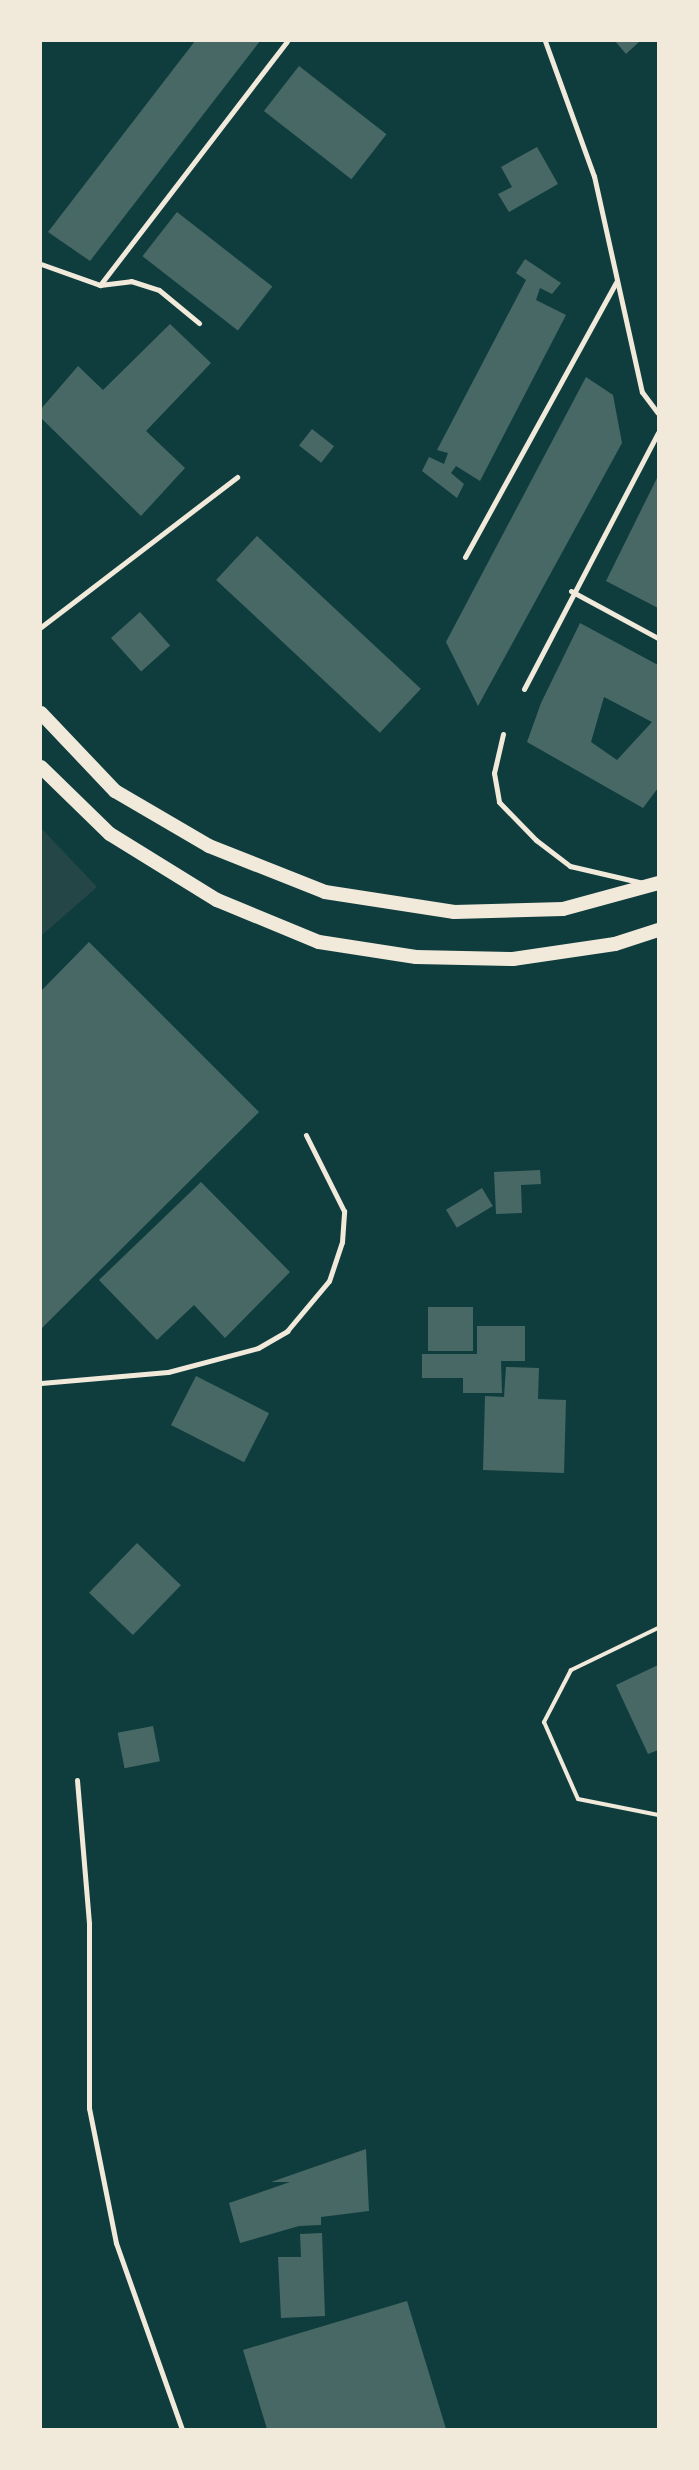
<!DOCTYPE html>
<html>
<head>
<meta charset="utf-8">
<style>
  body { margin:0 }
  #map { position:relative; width:699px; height:2470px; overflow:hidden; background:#0f3d3e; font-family:Spectral,serif }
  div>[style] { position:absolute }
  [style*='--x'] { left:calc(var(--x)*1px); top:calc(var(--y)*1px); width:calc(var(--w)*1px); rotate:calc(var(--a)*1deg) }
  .green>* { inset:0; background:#244646 }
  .building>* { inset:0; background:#486865; transform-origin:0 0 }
  .service>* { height:4px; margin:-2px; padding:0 2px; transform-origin:2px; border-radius:2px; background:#f1e9da }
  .minor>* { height:5px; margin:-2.5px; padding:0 2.5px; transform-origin:2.5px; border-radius:2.5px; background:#f1e9da }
  .trunk>* { height:14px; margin:-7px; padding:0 7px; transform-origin:7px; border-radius:7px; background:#f1e9da }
  span { translate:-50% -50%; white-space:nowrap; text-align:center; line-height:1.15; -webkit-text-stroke:4px #f1e9da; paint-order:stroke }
  .frame { position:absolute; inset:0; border:42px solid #f1e9da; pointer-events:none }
</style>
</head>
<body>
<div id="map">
  <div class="green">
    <div style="clip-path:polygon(41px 828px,97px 887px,41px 936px)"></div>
  </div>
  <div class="building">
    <div style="clip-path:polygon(195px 41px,260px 41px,90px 261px,48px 232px)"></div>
    <div style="clip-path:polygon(615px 41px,640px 41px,626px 54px)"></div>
    <div style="left:299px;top:66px;width:111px;height:57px;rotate:38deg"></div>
    <div style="clip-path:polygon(537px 147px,558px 184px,509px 212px,498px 194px,512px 187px,501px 167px)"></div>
    <div style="left:177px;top:212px;width:121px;height:56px;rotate:38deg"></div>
    <div style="clip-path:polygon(525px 259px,561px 283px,552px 294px,540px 288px,536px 300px,566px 315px,480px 481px,456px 466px,451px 473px,464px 484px,457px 498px,422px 471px,429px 457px,444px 464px,448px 453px,437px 450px,526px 280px,516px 273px)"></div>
    <div style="clip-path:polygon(170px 324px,211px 363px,146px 431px,185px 468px,141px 516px,41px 418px,41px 409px,78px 366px,103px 390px)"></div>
    <div style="clip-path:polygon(586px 377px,613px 395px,622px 443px,478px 706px,446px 642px)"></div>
    <div style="left:312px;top:429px;width:28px;height:21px;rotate:38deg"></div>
    <div style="clip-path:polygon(658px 476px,658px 608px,606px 581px)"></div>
    <div style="left:257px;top:536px;width:224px;height:60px;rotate:43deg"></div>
    <div style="left:140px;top:612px;width:45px;height:39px;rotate:48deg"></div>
    <div style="clip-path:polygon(evenodd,580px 623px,658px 665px,658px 788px,643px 808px,527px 742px,541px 703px,580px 623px,604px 697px,652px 722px,617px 760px,591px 742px,604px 697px)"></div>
    <div style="clip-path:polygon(89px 942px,259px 1112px,41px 1329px,41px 991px)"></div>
    <div style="clip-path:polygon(540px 1170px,541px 1184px,521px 1185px,522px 1213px,496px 1214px,494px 1172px)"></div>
    <div style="clip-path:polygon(201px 1182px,290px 1272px,225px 1338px,194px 1305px,157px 1340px,99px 1280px)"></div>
    <div style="left:482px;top:1188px;width:21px;height:42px;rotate:59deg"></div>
    <div style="left:473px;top:1307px;width:44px;height:45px;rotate:90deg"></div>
    <div style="clip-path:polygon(477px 1326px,525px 1326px,525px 1361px,501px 1361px,502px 1393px,463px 1393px,463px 1378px,422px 1378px,422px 1354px,477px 1354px)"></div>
    <div style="clip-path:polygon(506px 1367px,539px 1368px,538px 1399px,566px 1400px,564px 1473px,483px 1470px,485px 1396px,504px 1397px)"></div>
    <div style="left:196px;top:1376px;width:82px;height:55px;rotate:27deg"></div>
    <div style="left:137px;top:1543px;width:61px;height:69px;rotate:44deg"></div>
    <div style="clip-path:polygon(658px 1665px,658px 1750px,648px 1754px,616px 1685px)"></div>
    <div style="left:153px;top:1726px;width:36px;height:36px;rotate:79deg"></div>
    <div style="clip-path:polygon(366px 2149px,369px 2211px,321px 2217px,321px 2225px,299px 2226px,240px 2243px,229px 2203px,290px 2182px,271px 2182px)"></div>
    <div style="clip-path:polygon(322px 2233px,325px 2316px,281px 2318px,278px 2257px,301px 2257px,300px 2234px)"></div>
    <div style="clip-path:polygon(407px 2301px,446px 2429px,267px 2429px,243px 2350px)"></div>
  </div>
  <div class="service">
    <div style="--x:658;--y:1628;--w:97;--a:154.2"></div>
    <div style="--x:571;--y:1670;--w:59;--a:117.4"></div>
    <div style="--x:544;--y:1722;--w:84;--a:66.2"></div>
    <div style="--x:578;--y:1799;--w:82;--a:11.3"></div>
  </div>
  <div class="minor">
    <div style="--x:545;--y:41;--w:144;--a:70.1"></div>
    <div style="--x:594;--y:176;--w:221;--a:77.5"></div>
    <div style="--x:642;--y:392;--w:26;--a:53"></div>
    <div style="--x:41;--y:264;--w:63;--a:19.6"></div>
    <div style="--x:100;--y:285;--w:31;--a:-7"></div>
    <div style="--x:131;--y:281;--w:29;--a:18"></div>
    <div style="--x:159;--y:290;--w:52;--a:39.5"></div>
    <div style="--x:100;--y:285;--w:307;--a:-52.5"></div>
    <div style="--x:465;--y:557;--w:315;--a:-61.2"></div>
    <div style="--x:571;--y:591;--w:99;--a:28.4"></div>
    <div style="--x:41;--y:627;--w:247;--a:-37.4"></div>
    <div style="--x:524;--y:689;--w:289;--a:-62.4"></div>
    <div style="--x:503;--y:734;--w:40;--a:103"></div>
    <div style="--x:494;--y:773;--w:29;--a:80"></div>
    <div style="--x:499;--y:802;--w:53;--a:45.8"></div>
    <div style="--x:536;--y:840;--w:43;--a:37.4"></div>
    <div style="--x:570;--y:866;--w:75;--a:13.1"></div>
    <div style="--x:41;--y:1383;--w:127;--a:-5"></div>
    <div style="--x:168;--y:1372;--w:93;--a:-14.9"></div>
    <div style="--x:258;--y:1348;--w:34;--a:-30"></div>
    <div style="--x:287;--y:1331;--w:65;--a:-50"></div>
    <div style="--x:329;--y:1281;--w:41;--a:-71.6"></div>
    <div style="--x:342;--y:1242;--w:31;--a:-86"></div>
    <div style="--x:344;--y:1211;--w:85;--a:-116.6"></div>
    <div style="--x:77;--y:1780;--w:144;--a:85.2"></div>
    <div style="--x:89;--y:1923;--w:185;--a:90"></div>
    <div style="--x:89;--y:2108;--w:138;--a:78.7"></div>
    <div style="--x:116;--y:2243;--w:197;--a:70.5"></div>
  </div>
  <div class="trunk">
    <div style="--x:41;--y:713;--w:108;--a:46.5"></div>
    <div style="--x:115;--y:791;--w:109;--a:30.3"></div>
    <div style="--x:209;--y:846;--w:125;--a:21.6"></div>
    <div style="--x:325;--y:892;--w:131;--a:8.8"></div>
    <div style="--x:454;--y:912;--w:109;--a:-1.6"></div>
    <div style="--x:563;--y:909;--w:98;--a:-15.3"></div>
    <div style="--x:41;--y:767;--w:96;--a:44.2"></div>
    <div style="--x:110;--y:834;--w:126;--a:31.7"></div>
    <div style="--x:217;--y:900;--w:110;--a:22.4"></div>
    <div style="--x:319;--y:942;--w:98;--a:8.8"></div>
    <div style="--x:416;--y:957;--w:97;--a:1.2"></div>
    <div style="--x:513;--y:959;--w:103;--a:-8.4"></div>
    <div style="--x:615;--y:944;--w:45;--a:-18"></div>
  </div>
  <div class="frame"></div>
</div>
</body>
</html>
